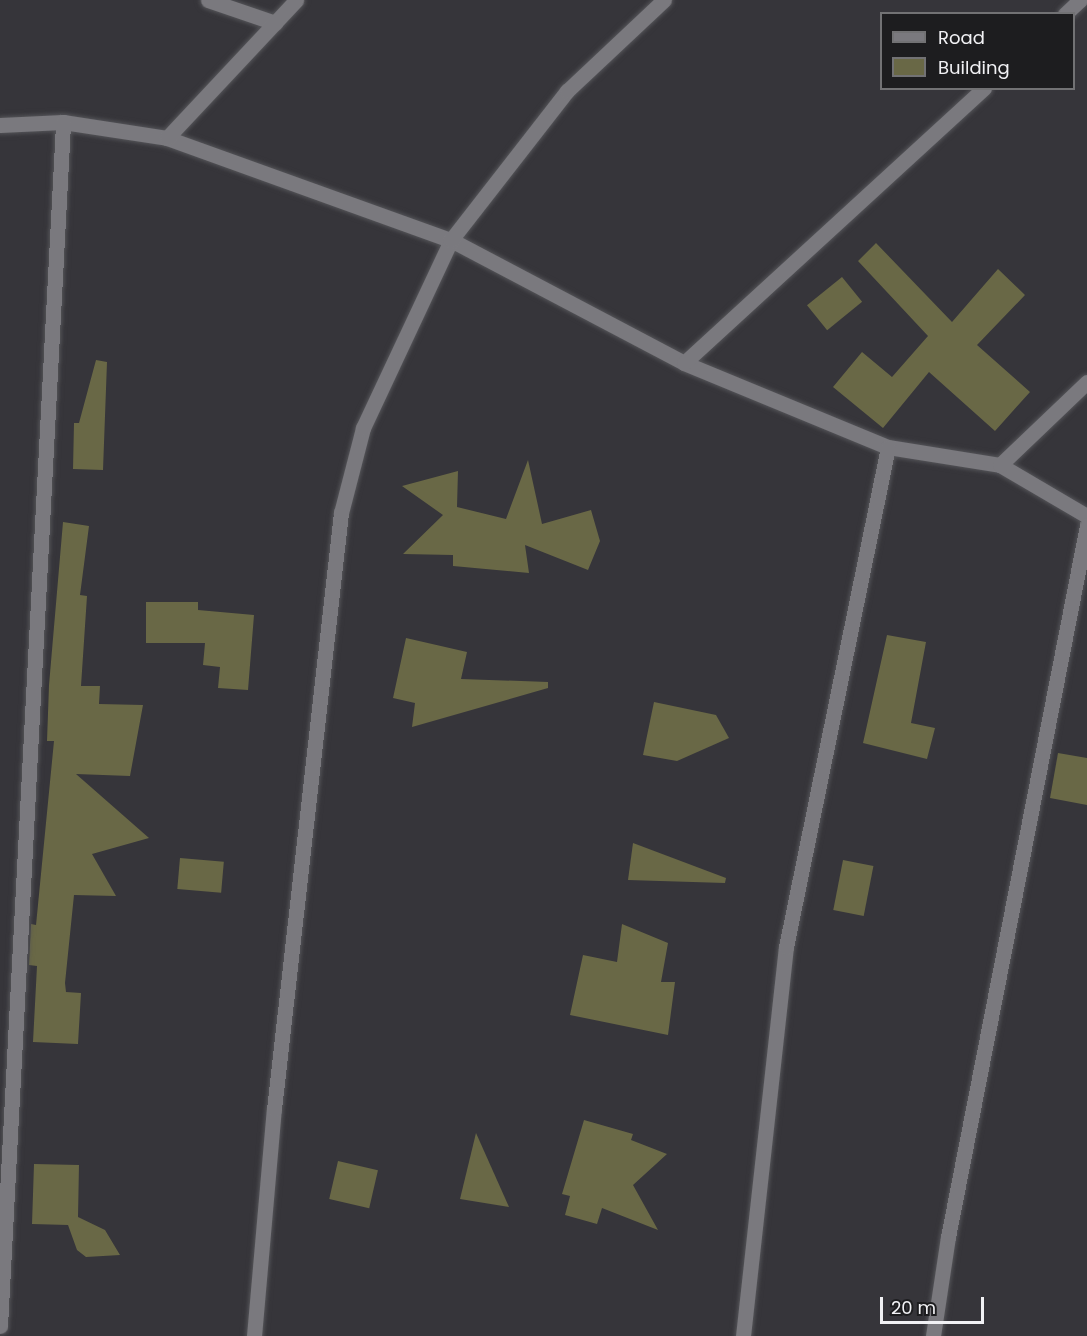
<!DOCTYPE html>
<html>
<head>
<meta charset="utf-8">
<style>
  body { margin:0 }
  #map { position:relative; width:1087px; height:1336px; overflow:hidden; background:#36353a; font-family:Poppins,sans-serif }
  div>[style] { position:absolute }
  [style*='--x'] { left:calc(var(--x)*1px); top:calc(var(--y)*1px); width:calc(var(--w)*1px); rotate:calc(var(--a)*1deg) }
  .building>* { inset:0; background:#696846; transform-origin:0 0 }
  .roads { filter:drop-shadow(0 0 2px #545458) drop-shadow(0 0 2px #545458) }
  .minor>* { height:15px; margin:-7.5px; padding:0 7.5px; transform-origin:7.5px; border-radius:7.5px; background:#7a797e }
  .tertiary>* { height:15px; margin:-7.5px; padding:0 7.5px; transform-origin:7.5px; border-radius:7.5px; background:#7a797e }
  span { translate:-50% -50%; white-space:nowrap; text-align:center; line-height:1.15; -webkit-text-stroke:5px #1d1d1f; paint-order:stroke }
  .legend { position:absolute; left:880px; top:12px; width:195px; height:78px; box-sizing:border-box; background:#1d1d1f; border:2px solid #727274; margin:0; padding:8px 10px; list-style:none; font-size:18px; color:#f1f1f4 }
  .legend li { display:flex; align-items:center; gap:12px; height:30px }
  .legend b { width:30px; border:2px solid #727274 }
  .scale { position:absolute; left:880px; top:1297px; width:104px; height:27px; box-sizing:border-box; border:3px solid #f1f1f4; border-top:0; padding-left:8px; font-size:18px; line-height:21px; white-space:nowrap; color:#f1f1f4; -webkit-text-stroke:4px #1d1d1f; paint-order:stroke }
</style>
</head>
<body>
<div id="map">
  <div class="building">
    <div style="clip-path:polygon(876px 243px,952px 322px,998px 269px,1025px 295px,977px 345px,1030px 392px,995px 431px,929px 372px,883px 428px,833px 387px,862px 352px,892px 377px,928px 336px,858px 261px)"></div>
    <div style="left:842px;top:277px;width:32px;height:45px;rotate:51deg"></div>
    <div style="clip-path:polygon(96px 360px,107px 362px,103px 470px,73px 469px,74px 423px,79px 423px)"></div>
    <div style="clip-path:polygon(528px 460px,542px 524px,591px 510px,600px 541px,588px 570px,525px 545px,529px 573px,453px 566px,453px 555px,403px 554px,443px 515px,402px 486px,458px 471px,457px 507px,506px 519px)"></div>
    <div style="clip-path:polygon(63px 522px,89px 526px,80px 595px,87px 596px,81px 686px,100px 686px,99px 704px,143px 705px,130px 776px,76px 774px,149px 838px,92px 854px,116px 896px,74px 895px,65px 983px,66px 992px,81px 993px,78px 1044px,33px 1042px,37px 966px,29px 965px,31px 924px,36px 925px,54px 741px,47px 741px,49px 685px)"></div>
    <div style="clip-path:polygon(146px 602px,198px 602px,198px 610px,254px 615px,248px 690px,218px 688px,220px 667px,203px 665px,205px 643px,146px 643px)"></div>
    <div style="clip-path:polygon(887px 635px,926px 642px,911px 723px,935px 728px,927px 759px,863px 743px)"></div>
    <div style="clip-path:polygon(406px 638px,467px 652px,461px 679px,548px 682px,548px 688px,412px 727px,415px 703px,393px 698px)"></div>
    <div style="clip-path:polygon(654px 702px,716px 715px,729px 738px,677px 761px,643px 755px)"></div>
    <div style="clip-path:polygon(1058px 753px,1087px 758px,1087px 805px,1050px 798px)"></div>
    <div style="clip-path:polygon(633px 843px,726px 878px,725px 883px,628px 880px)"></div>
    <div style="left:180px;top:858px;width:44px;height:31px;rotate:5deg"></div>
    <div style="left:843px;top:860px;width:31px;height:51px;rotate:11deg"></div>
    <div style="clip-path:polygon(622px 924px,668px 943px,661px 982px,675px 982px,668px 1035px,570px 1015px,583px 955px,617px 962px)"></div>
    <div style="clip-path:polygon(584px 1120px,633px 1134px,631px 1140px,667px 1154px,633px 1185px,658px 1230px,602px 1208px,597px 1224px,565px 1215px,570px 1196px,562px 1194px)"></div>
    <div style="clip-path:polygon(476px 1133px,509px 1207px,460px 1199px)"></div>
    <div style="left:338px;top:1161px;width:41px;height:39px;rotate:13deg"></div>
    <div style="clip-path:polygon(34px 1164px,79px 1165px,78px 1217px,105px 1230px,120px 1255px,86px 1257px,77px 1250px,68px 1225px,32px 1224px)"></div>
  </div>
  <div class="roads">
    <div class="minor">
      <div style="--x:208;--y:0;--w:71;--a:18.9"></div>
      <div style="--x:1065;--y:14;--w:21;--a:-43"></div>
      <div style="--x:0;--y:125;--w:63;--a:-2.7"></div>
      <div style="--x:63;--y:122;--w:105;--a:8.7"></div>
      <div style="--x:167;--y:138;--w:302;--a:19.8"></div>
      <div style="--x:451;--y:240;--w:263;--a:27.8"></div>
      <div style="--x:684;--y:363;--w:221;--a:22.4"></div>
      <div style="--x:888;--y:447;--w:113;--a:9.1"></div>
      <div style="--x:1000;--y:465;--w:101;--a:30.4"></div>
      <div style="--x:167;--y:138;--w:189;--a:-46.9"></div>
      <div style="--x:684;--y:363;--w:407;--a:-42.5"></div>
      <div style="--x:1000;--y:465;--w:120;--a:-43.7"></div>
      <div style="--x:0;--y:1326;--w:1206;--a:-87"></div>
      <div style="--x:743;--y:1336;--w:391;--a:-83.7"></div>
      <div style="--x:786;--y:947;--w:510;--a:-78.47"></div>
      <div style="--x:933;--y:1336;--w:100;--a:-81.4"></div>
      <div style="--x:948;--y:1237;--w:725;--a:-78.95"></div>
    </div>
    <div class="tertiary">
      <div style="--x:254;--y:1336;--w:228;--a:-85"></div>
      <div style="--x:274;--y:1109;--w:600;--a:-83.59"></div>
      <div style="--x:341;--y:513;--w:88;--a:-75.5"></div>
      <div style="--x:363;--y:428;--w:208;--a:-64.9"></div>
      <div style="--x:451;--y:240;--w:189;--a:-52.1"></div>
      <div style="--x:567;--y:91;--w:133;--a:-43.2"></div>
    </div>
  </div>
  <ul class="legend">
  <li><b style="height:8px;background:#7a797e"></b>Road</li>
  <li><b style="height:16px;background:#696846"></b>Building</li>
  </ul>
  <div class="scale">20 m</div>
</div>
</body>
</html>
